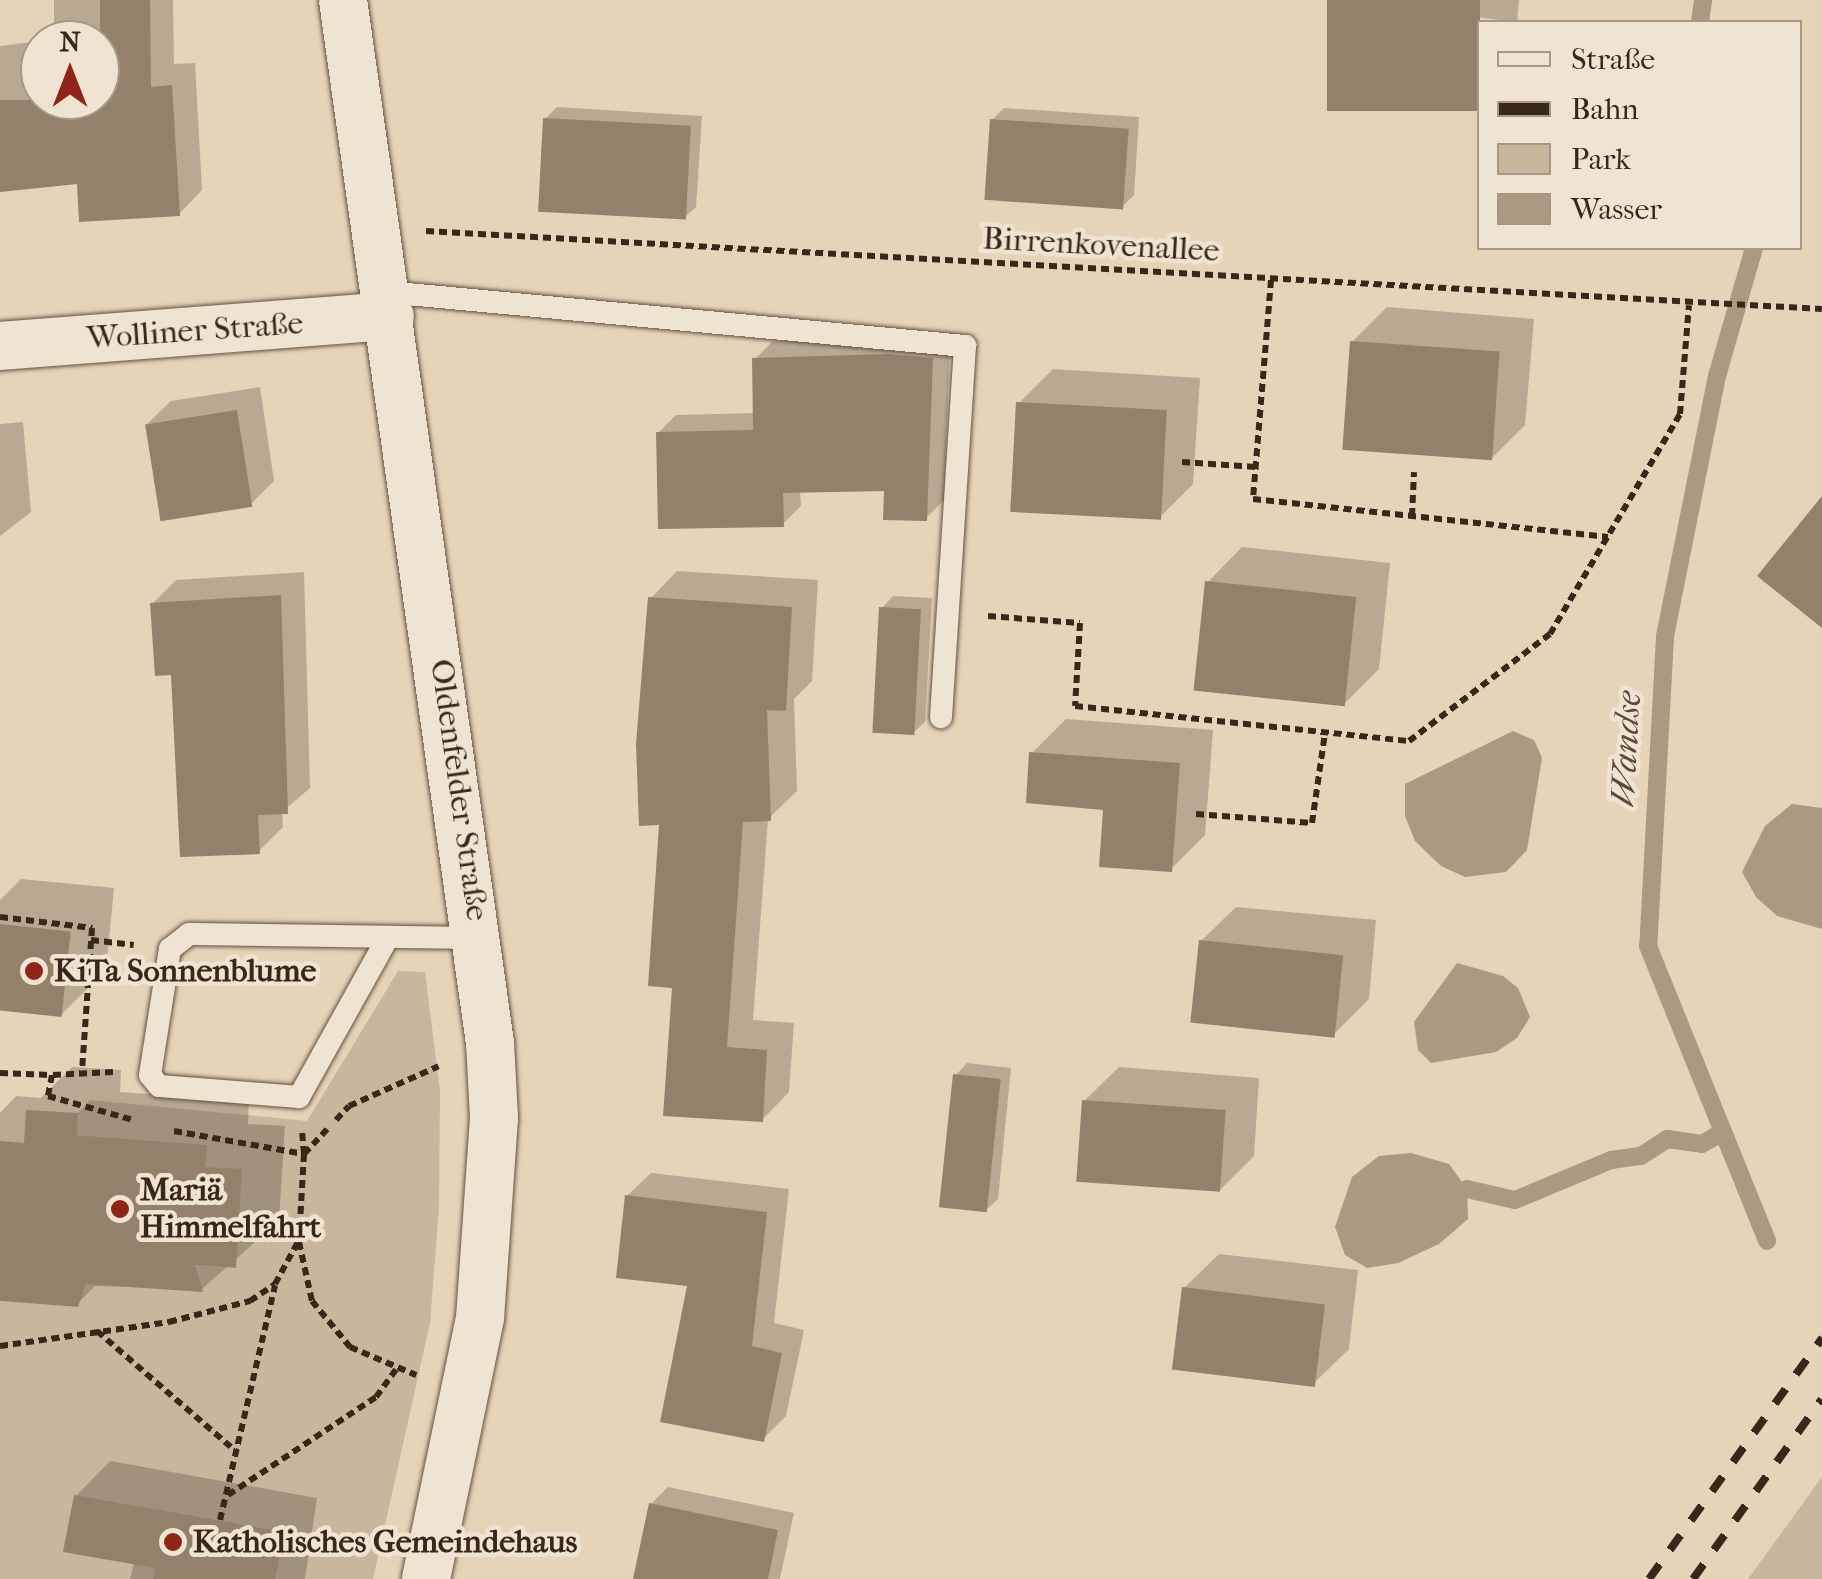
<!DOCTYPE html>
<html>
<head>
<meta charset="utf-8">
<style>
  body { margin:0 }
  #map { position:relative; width:1822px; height:1579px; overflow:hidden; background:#e6d4b8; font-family:"IM FELL French Canon",serif }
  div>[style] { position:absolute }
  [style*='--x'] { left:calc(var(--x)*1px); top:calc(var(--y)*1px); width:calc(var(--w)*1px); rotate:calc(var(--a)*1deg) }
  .green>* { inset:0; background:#c9b79d }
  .water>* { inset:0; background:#ab9982 }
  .shadow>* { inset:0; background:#0003 }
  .stream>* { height:18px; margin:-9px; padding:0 9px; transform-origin:9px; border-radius:9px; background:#ab9982 }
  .building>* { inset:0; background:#93816c; transform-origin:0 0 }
  .path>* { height:6px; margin-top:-3px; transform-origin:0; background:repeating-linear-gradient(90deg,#39271a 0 8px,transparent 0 13px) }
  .roads { filter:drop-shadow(0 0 2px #645242) drop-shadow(0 0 2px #645242) }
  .lane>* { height:22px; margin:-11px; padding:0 11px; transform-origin:11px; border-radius:11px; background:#efe3d1 }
  .street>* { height:48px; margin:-24px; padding:0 24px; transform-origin:24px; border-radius:24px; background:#efe3d1 }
  .rail>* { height:8px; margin-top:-4px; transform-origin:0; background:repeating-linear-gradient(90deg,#39271a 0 18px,transparent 0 36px) }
  .dots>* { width:28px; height:28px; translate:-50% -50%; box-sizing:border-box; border:5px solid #efe3d1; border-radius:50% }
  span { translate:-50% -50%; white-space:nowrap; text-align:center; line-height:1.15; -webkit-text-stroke:9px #efe3d1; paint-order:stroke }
  .street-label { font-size:32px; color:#39271a }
  .poi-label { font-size:32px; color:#39271a; font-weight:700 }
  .left { translate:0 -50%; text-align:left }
  .water-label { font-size:35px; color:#5b4939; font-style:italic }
  .legend { position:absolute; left:1477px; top:20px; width:325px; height:230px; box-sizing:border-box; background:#efe3d1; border:2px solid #a69888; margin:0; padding:12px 18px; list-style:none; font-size:30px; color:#39271a }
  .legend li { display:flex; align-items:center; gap:20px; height:50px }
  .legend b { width:50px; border:2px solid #a69888 }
  .north { position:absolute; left:20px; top:20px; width:100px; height:100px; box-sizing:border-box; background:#efe3d1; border:2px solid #a69888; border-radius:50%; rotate:0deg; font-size:28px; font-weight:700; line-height:40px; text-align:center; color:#39271a }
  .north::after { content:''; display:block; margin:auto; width:35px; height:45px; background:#8f2418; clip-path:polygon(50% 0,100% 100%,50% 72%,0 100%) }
</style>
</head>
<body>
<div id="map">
  <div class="green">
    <div style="clip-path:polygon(398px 971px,425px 972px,440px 1091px,439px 1208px,430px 1323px,373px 1579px,0 1579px,0 1301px,77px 1307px,86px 1284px,193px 1265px,235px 1268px,242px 1170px,205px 1167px,206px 1145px,77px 1135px,78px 1113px,90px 1100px,307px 1121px)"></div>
    <div style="clip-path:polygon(1822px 1477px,1822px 1579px,1748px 1579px)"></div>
  </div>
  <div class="water">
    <div style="clip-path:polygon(1513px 731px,1534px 740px,1542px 758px,1527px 850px,1506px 872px,1465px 877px,1441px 866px,1415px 841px,1405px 816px,1405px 784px)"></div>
    <div style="clip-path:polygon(1792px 804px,1822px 808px,1822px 929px,1777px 916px,1756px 897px,1742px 872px,1765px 826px)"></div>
    <div style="clip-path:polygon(1457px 963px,1503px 976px,1518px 988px,1530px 1017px,1517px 1038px,1496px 1052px,1431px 1063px,1418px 1050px,1414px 1022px)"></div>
    <div style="clip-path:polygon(1411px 1153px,1449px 1164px,1467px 1189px,1468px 1219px,1439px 1244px,1398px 1263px,1367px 1268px,1345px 1255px,1335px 1227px,1352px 1177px,1379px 1156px)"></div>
  </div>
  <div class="shadow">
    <div style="clip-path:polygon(54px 0,173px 0,174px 64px,195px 63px,202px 190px,179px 214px,79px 182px,0 190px,0 46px,40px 41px,40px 100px,100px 100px,100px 40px,54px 40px)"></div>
    <div style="clip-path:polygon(1330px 0,1519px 0,1517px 22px)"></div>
    <div style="clip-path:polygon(557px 107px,702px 116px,696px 207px,684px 218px,545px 119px)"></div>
    <div style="clip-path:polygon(1004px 108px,1139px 117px,1134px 195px,1123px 206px,992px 120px)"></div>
    <div style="clip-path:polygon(1387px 307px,1534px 319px,1525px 425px,1490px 460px,1352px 342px)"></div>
    <div style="clip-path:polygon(773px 341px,950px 341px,944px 500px,926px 518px,886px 489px,800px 491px,801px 506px,783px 524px,658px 433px,676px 415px,756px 413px,755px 359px)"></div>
    <div style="clip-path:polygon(1053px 369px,1200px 378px,1193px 484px,1159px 518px,1019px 403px)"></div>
    <div style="clip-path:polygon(260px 387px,274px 481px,250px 505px,147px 424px,171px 401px)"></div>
    <div style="clip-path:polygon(23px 422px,31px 512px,0 536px,0 424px)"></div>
    <div style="clip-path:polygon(1242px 547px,1390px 563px,1379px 669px,1344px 704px,1208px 582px)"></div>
    <div style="clip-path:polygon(677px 571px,818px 580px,812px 681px,794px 699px,797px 791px,768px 819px,753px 1020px,794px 1023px,789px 1092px,762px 1120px,674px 985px,650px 599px)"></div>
    <div style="clip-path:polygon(304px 572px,310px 788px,282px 812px,283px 827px,259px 851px,173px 672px,152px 604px,176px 580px)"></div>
    <div style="clip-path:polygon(893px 596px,932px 598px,925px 722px,913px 733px,882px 608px)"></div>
    <div style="clip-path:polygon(1066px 719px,1213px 730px,1205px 835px,1171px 869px,1106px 807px,1032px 753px)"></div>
    <div style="clip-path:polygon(21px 879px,114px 888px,106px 970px,62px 1014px,0 1008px,0 900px)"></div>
    <div style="clip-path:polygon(1236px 907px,1376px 920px,1369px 999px,1335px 1033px,1201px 941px)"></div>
    <div style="clip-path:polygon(967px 1063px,1011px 1068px,998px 1199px,986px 1210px,956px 1075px)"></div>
    <div style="clip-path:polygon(72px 1067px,121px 1070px,120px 1092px,249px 1101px,248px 1124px,285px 1126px,279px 1221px,202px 1289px,95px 1286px,77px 1304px,0 1245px,0 1113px,16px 1096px,41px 1098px)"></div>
    <div style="clip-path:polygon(1119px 1067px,1259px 1078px,1254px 1156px,1219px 1191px,1084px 1101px)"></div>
    <div style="clip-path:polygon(651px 1173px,789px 1189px,774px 1323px,804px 1330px,786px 1416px,763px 1439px,690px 1284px,627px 1196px)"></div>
    <div style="clip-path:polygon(1219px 1254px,1358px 1270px,1349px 1349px,1314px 1383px,1184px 1288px)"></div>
    <div style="clip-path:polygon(110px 1461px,317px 1498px,305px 1579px,130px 1579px,134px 1562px,76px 1496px)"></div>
    <div style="clip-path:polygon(668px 1487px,794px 1513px,780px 1579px,636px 1579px,651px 1504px)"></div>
  </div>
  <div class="stream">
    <div style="--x:1700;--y:22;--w:22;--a:-82"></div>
    <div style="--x:1754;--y:248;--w:133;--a:106.1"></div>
    <div style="--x:1717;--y:376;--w:266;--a:101.3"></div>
    <div style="--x:1665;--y:637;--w:309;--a:93.1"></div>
    <div style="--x:1648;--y:946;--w:318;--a:68"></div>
    <div style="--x:1467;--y:1189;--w:49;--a:12.9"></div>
    <div style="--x:1515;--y:1200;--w:104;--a:-22.6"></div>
    <div style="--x:1611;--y:1160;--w:30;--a:-8"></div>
    <div style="--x:1641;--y:1156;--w:31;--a:-33"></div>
    <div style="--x:1667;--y:1139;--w:35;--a:8"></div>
    <div style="--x:1702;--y:1144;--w:24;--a:-30"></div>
  </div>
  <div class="building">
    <div style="clip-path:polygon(100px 0,150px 0,151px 87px,172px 85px,180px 216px,79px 222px,77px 184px,0 192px,0 100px,100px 100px)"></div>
    <div style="left:1327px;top:0;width:153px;height:111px"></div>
    <div style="left:543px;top:118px;width:148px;height:94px;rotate:3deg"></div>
    <div style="left:990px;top:119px;width:139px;height:81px;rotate:4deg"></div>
    <div style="left:1350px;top:341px;width:150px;height:109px;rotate:4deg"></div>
    <div style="clip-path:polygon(888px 354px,933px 358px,927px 521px,883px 520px,884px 491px,783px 493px,784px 527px,658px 529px,656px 432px,753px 430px,752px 358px)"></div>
    <div style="left:1016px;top:402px;width:151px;height:110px;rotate:3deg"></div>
    <div style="left:237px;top:410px;width:98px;height:93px;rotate:81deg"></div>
    <div style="clip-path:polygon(1822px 496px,1822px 628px,1757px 576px)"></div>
    <div style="left:1205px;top:581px;width:152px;height:110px;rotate:6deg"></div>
    <div style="clip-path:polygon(281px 595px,288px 814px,258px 815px,260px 854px,180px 857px,171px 675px,155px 676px,150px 603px)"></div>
    <div style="clip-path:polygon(648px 597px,792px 607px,786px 711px,767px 710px,771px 821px,743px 822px,727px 1047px,767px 1050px,763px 1122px,663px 1116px,672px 988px,648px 986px,659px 825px,639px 826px,636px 744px)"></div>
    <div style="left:879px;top:607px;width:42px;height:126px;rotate:3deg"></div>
    <div style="clip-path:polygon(1029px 752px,1180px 763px,1172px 872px,1099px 867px,1103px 810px,1026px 803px)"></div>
    <div style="left:0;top:924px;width:71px;height:86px;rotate:6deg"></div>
    <div style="left:1199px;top:940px;width:145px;height:83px;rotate:6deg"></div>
    <div style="left:953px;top:1074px;width:48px;height:134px;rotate:6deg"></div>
    <div style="left:1082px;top:1100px;width:144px;height:82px;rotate:4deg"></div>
    <div style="clip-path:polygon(26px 1110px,78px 1113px,77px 1135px,207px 1145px,205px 1167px,242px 1169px,236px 1268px,195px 1265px,203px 1292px,86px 1284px,78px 1307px,0 1301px,0 1141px,24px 1143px)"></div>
    <div style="clip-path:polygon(625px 1195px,767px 1212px,752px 1346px,782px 1353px,764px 1442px,660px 1422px,687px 1286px,616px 1278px)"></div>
    <div style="left:1182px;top:1287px;width:144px;height:83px;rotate:7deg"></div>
    <div style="clip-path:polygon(74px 1495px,284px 1532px,275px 1579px,153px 1579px,155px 1568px,63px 1552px)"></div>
    <div style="clip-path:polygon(649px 1503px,778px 1530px,768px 1579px,633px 1579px)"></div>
  </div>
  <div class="path">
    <div style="--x:426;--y:231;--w:1398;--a:3.2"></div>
    <div style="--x:1271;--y:280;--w:220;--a:94.7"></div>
    <div style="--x:1253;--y:499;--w:357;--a:6.1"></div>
    <div style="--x:1182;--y:462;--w:74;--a:3.9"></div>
    <div style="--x:1412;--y:516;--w:44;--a:-87.4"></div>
    <div style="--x:988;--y:616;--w:92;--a:4.4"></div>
    <div style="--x:1080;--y:623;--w:83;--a:93.4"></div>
    <div style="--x:1075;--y:706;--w:336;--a:6"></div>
    <div style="--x:1409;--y:741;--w:177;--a:-37.2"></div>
    <div style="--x:1550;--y:634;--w:256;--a:-59.4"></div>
    <div style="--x:1680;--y:414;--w:109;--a:-85.3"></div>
    <div style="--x:1196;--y:814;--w:116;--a:4.4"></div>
    <div style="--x:1312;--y:823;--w:91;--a:-81.8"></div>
    <div style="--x:0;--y:917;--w:93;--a:6.8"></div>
    <div style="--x:92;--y:928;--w:144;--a:94"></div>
    <div style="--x:91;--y:940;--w:43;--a:6.6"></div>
    <div style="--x:113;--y:1072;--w:61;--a:177.2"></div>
    <div style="--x:52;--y:1075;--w:21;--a:101"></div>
    <div style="--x:48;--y:1096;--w:88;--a:15.8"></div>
    <div style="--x:0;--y:1073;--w:52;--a:2.2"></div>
    <div style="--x:336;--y:1120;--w:19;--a:-47"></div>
    <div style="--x:349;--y:1106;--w:98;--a:-24"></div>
    <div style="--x:174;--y:1131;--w:132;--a:10"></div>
    <div style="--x:304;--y:1154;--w:21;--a:-95"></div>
    <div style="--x:299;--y:1242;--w:60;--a:77.6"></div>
    <div style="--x:312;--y:1301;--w:60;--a:50.4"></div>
    <div style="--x:350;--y:1347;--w:72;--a:23"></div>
    <div style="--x:97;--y:1331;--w:186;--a:40.9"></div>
    <div style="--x:0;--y:1346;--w:171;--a:-8.1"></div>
    <div style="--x:169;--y:1322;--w:84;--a:-14.5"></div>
    <div style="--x:250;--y:1301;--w:30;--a:-34"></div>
    <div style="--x:275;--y:1284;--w:50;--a:-61.4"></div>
    <div style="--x:299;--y:1240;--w:86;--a:-86.7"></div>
    <div style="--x:304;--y:1154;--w:34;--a:-47"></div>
    <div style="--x:228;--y:1495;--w:178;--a:-33.5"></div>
    <div style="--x:376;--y:1397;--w:34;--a:-54"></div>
    <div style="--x:220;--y:1520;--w:241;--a:-76.8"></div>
  </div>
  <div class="roads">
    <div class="lane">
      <div style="--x:386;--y:292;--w:582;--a:5.33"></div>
      <div style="--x:965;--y:346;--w:372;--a:93.7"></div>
      <div style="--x:387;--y:939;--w:181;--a:119.1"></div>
      <div style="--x:299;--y:1097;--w:140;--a:-175.5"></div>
      <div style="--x:159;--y:1086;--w:14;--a:-129"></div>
      <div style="--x:150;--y:1075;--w:128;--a:-81"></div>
      <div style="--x:170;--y:949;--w:24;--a:-38"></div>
      <div style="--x:189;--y:934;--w:291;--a:0.8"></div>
    </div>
    <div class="street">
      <div style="--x:343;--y:0;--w:1053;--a:81.98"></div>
      <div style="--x:490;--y:1043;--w:75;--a:86.9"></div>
      <div style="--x:494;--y:1118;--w:200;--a:94"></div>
      <div style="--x:480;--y:1318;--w:267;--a:101.7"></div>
      <div style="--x:0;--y:346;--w:391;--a:-4.4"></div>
    </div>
  </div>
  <div class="rail">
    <div style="--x:1649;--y:1579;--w:297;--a:-54.3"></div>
    <div style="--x:1693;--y:1579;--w:221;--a:-54.4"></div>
  </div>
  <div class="dots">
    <div style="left:34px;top:971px;background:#8f2418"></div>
    <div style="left:120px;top:1209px;background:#8f2418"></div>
    <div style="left:173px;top:1542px;background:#8f2418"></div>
  </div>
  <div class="street-label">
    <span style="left:1101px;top:245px;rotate:3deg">Birrenkovenallee</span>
    <span style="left:195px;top:331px;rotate:-4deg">Wolliner Straße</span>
    <span style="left:459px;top:790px;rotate:82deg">Oldenfelder Straße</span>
  </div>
  <div class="poi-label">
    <span class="left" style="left:54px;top:971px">KiTa Sonnenblume</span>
    <span class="left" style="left:140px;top:1209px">Mariä<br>Himmelfahrt</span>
    <span class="left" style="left:193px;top:1542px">Katholisches Gemeindehaus</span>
  </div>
  <div class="water-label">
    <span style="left:1626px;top:749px;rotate:-87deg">Wandse</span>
  </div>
  <ul class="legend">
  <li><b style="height:12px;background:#efe3d1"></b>Straße</li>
  <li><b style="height:12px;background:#39271a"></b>Bahn</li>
  <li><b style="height:28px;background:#c9b79d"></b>Park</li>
  <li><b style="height:28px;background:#ab9982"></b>Wasser</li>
  </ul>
  <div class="north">N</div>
</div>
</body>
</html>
